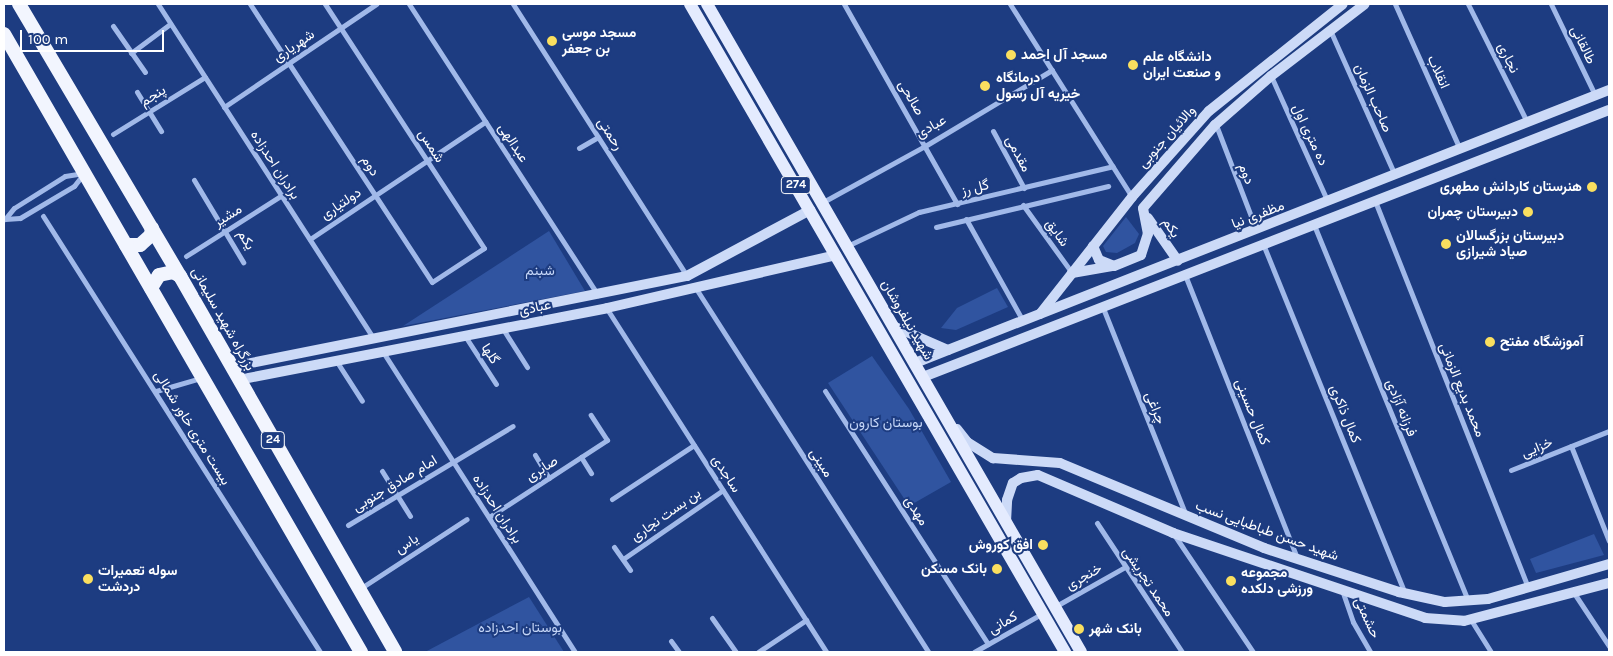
<!DOCTYPE html>
<html>
<head>
<meta charset="utf-8">
<style>
  body { margin:0 }
  #map { position:relative; width:1613px; height:656px; overflow:hidden; background:#1d3c81; font-family:Karla,Vazirmatn,sans-serif }
  div>[style] { position:absolute }
  [style*='--x'] { left:calc(var(--x)*1px); top:calc(var(--y)*1px); width:calc(var(--w)*1px); rotate:calc(var(--a)*1deg) }
  .green>* { inset:0; background:#3054a0 }
  .minor>* { height:5px; margin:-2.5px; padding:0 2.5px; transform-origin:2.5px; border-radius:2.5px; background:#a1b9e9 }
  .secondary>* { height:10px; margin:-5px; padding:0 5px; transform-origin:5px; border-radius:5px; background:#ccdaf7 }
  .primary>* { height:12px; margin:-6px; padding:0 6px; transform-origin:6px; border-radius:6px; background:#e4ebfe }
  .trunk>* { height:14px; margin:-7px; padding:0 7px; transform-origin:7px; border-radius:7px; background:#f2f5fe }
  .dots>* { width:14px; height:14px; translate:-50% -50%; box-sizing:border-box; border:2px solid #1d3c81; border-radius:50% }
  span { translate:-50% -50%; white-space:nowrap; text-align:center; line-height:1.15; -webkit-text-stroke:4px #1d3c81; paint-order:stroke }
  .shield-label span { padding:1px 4px; background:#1d3c81; border:1px solid; border-radius:4px; -webkit-text-stroke-width:0 }
  .shield-label { font-size:12px; color:#fff; font-weight:700 }
  .poi-label { font-size:14px; color:#fff; font-weight:700 }
  .left { translate:0 -50%; text-align:left }
  .right { translate:-100% -50%; text-align:right }
  .street-label { font-size:14px; color:#fff }
  .park-label { font-size:14px; color:#c5d6f7 }
  .frame { position:absolute; inset:0; border:5px solid #fff; pointer-events:none }
  .scale { position:absolute; left:20px; top:30px; width:144px; height:22px; box-sizing:border-box; border:2px solid #fff; border-top:0; padding-left:6px; font-size:15px; line-height:18px; white-space:nowrap; color:#fff; -webkit-text-stroke:4px #1d3c81; paint-order:stroke }
</style>
</head>
<body>
<div id="map">
  <div class="green">
    <div style="clip-path:polygon(1126px 217px,1139px 234px,1135px 243px,1117px 253px,1106px 252px,1103px 246px)"></div>
    <div style="clip-path:polygon(549px 231px,585px 291px,403px 326px)"></div>
    <div style="clip-path:polygon(997px 288px,1008px 307px,956px 330px,941px 328px,957px 308px)"></div>
    <div style="clip-path:polygon(872px 356px,909px 409px,951px 482px,909px 506px,828px 383px)"></div>
    <div style="clip-path:polygon(1594px 534px,1604px 555px,1536px 573px,1530px 559px)"></div>
    <div style="clip-path:polygon(529px 597px,564px 652px,425px 652px)"></div>
  </div>
  <div class="minor">
    <div style="--x:158;--y:4;--w:399;--a:57.2"></div>
    <div style="--x:250;--y:4;--w:332;--a:56.8"></div>
    <div style="--x:432;--y:282;--w:62;--a:-33.2"></div>
    <div style="--x:484;--y:248;--w:291;--a:-123.1"></div>
    <div style="--x:409;--y:4;--w:347;--a:57"></div>
    <div style="--x:513;--y:4;--w:323;--a:57.4"></div>
    <div style="--x:844;--y:4;--w:230;--a:60.5"></div>
    <div style="--x:1010;--y:4;--w:228;--a:57.7"></div>
    <div style="--x:1395;--y:4;--w:159;--a:65.9"></div>
    <div style="--x:1468;--y:4;--w:132;--a:63.4"></div>
    <div style="--x:1551;--y:4;--w:101;--a:64.2"></div>
    <div style="--x:113;--y:26;--w:56;--a:55.2"></div>
    <div style="--x:1330;--y:30;--w:159;--a:65.9"></div>
    <div style="--x:131;--y:53;--w:49;--a:-36.6"></div>
    <div style="--x:1271;--y:76;--w:138;--a:65.7"></div>
    <div style="--x:137;--y:92;--w:46;--a:58.4"></div>
    <div style="--x:224;--y:107;--w:184;--a:-34.1"></div>
    <div style="--x:1216;--y:125;--w:111;--a:69"></div>
    <div style="--x:993;--y:131;--w:65;--a:61.5"></div>
    <div style="--x:113;--y:134;--w:108;--a:-31.8"></div>
    <div style="--x:579;--y:148;--w:22;--a:-30"></div>
    <div style="--x:194;--y:180;--w:96;--a:59.1"></div>
    <div style="--x:1375;--y:201;--w:415;--a:68.4"></div>
    <div style="--x:823;--y:202;--w:116;--a:-28.8"></div>
    <div style="--x:925;--y:146;--w:148;--a:-30.9"></div>
    <div style="--x:1023;--y:205;--w:84;--a:54.2"></div>
    <div style="--x:43;--y:216;--w:517;--a:57.57"></div>
    <div style="--x:5;--y:219;--w:14;--a:-51"></div>
    <div style="--x:14;--y:208;--w:60;--a:-32.1"></div>
    <div style="--x:65;--y:176;--w:19;--a:-9"></div>
    <div style="--x:5;--y:219;--w:15;--a:-4"></div>
    <div style="--x:20;--y:218;--w:63;--a:-30.7"></div>
    <div style="--x:74;--y:186;--w:16;--a:-52"></div>
    <div style="--x:966;--y:219;--w:117;--a:60.8"></div>
    <div style="--x:1314;--y:225;--w:405;--a:67.7"></div>
    <div style="--x:936;--y:227;--w:177;--a:-13.4"></div>
    <div style="--x:310;--y:239;--w:211;--a:-33.8"></div>
    <div style="--x:1263;--y:244;--w:377;--a:67.9"></div>
    <div style="--x:847;--y:246;--w:80;--a:-25.3"></div>
    <div style="--x:919;--y:212;--w:199;--a:-13.3"></div>
    <div style="--x:186;--y:256;--w:114;--a:-32.4"></div>
    <div style="--x:1185;--y:275;--w:304;--a:68.4"></div>
    <div style="--x:695;--y:287;--w:433;--a:57.4"></div>
    <div style="--x:1103;--y:308;--w:223;--a:68.2"></div>
    <div style="--x:607;--y:309;--w:407;--a:57.4"></div>
    <div style="--x:503;--y:329;--w:45;--a:57.7"></div>
    <div style="--x:465;--y:336;--w:57;--a:57.1"></div>
    <div style="--x:383;--y:352;--w:356;--a:57.4"></div>
    <div style="--x:337;--y:362;--w:46;--a:57.3"></div>
    <div style="--x:156;--y:391;--w:47;--a:-16.1"></div>
    <div style="--x:825;--y:391;--w:301;--a:57.2"></div>
    <div style="--x:1571;--y:446;--w:102;--a:68.2"></div>
    <div style="--x:535;--y:455;--w:27;--a:59"></div>
    <div style="--x:581;--y:457;--w:19;--a:58"></div>
    <div style="--x:1511;--y:470;--w:105;--a:-21.7"></div>
    <div style="--x:382;--y:471;--w:53;--a:58.1"></div>
    <div style="--x:612;--y:499;--w:98;--a:-33.4"></div>
    <div style="--x:489;--y:517;--w:141;--a:-33.1"></div>
    <div style="--x:607;--y:440;--w:30;--a:-123"></div>
    <div style="--x:1097;--y:523;--w:154;--a:56.6"></div>
    <div style="--x:348;--y:525;--w:192;--a:-31"></div>
    <div style="--x:1175;--y:536;--w:140;--a:56.1"></div>
    <div style="--x:614;--y:547;--w:28;--a:55"></div>
    <div style="--x:623;--y:559;--w:121;--a:-34.6"></div>
    <div style="--x:361;--y:588;--w:126;--a:-33.1"></div>
    <div style="--x:1343;--y:593;--w:31;--a:71"></div>
    <div style="--x:1353;--y:622;--w:34;--a:60"></div>
    <div style="--x:1574;--y:593;--w:64;--a:56.6"></div>
    <div style="--x:1056;--y:606;--w:79;--a:-29.5"></div>
    <div style="--x:712;--y:618;--w:42;--a:54.8"></div>
    <div style="--x:1471;--y:620;--w:38;--a:58"></div>
    <div style="--x:671;--y:641;--w:14;--a:54"></div>
    <div style="--x:758;--y:652;--w:58;--a:-33.7"></div>
    <div style="--x:974;--y:652;--w:79;--a:-29.5"></div>
  </div>
  <div class="secondary">
    <div style="--x:1143;--y:208;--w:110;--a:-49.1"></div>
    <div style="--x:1215;--y:125;--w:74;--a:-41.2"></div>
    <div style="--x:1271;--y:76;--w:118;--a:-37.5"></div>
    <div style="--x:1148;--y:218;--w:52;--a:55.1"></div>
    <div style="--x:1093;--y:246;--w:15;--a:67"></div>
    <div style="--x:1099;--y:260;--w:16;--a:22"></div>
    <div style="--x:1114;--y:266;--w:29;--a:-22"></div>
    <div style="--x:1141;--y:255;--w:22;--a:-72"></div>
    <div style="--x:1148;--y:234;--w:26;--a:-101"></div>
    <div style="--x:1072;--y:273;--w:42;--a:-9.7"></div>
    <div style="--x:1040;--y:314;--w:149;--a:-51.8"></div>
    <div style="--x:1132;--y:197;--w:115;--a:-48.2"></div>
    <div style="--x:1209;--y:111;--w:171;--a:-38.6"></div>
    <div style="--x:893;--y:326;--w:60;--a:23.6"></div>
    <div style="--x:915;--y:363;--w:746;--a:-21.47"></div>
    <div style="--x:231;--y:367;--w:465;--a:-11.3"></div>
    <div style="--x:687;--y:276;--w:140;--a:-28.2"></div>
    <div style="--x:923;--y:377;--w:736;--a:-21.27"></div>
    <div style="--x:238;--y:380;--w:376;--a:-11"></div>
    <div style="--x:607;--y:308;--w:235;--a:-13"></div>
    <div style="--x:957;--y:429;--w:16;--a:52"></div>
    <div style="--x:967;--y:442;--w:31;--a:32"></div>
    <div style="--x:993;--y:458;--w:67;--a:4.3"></div>
    <div style="--x:1060;--y:463;--w:221;--a:22.6"></div>
    <div style="--x:1264;--y:548;--w:142;--a:18.1"></div>
    <div style="--x:1399;--y:592;--w:47;--a:12.3"></div>
    <div style="--x:1445;--y:602;--w:43;--a:-4"></div>
    <div style="--x:1488;--y:599;--w:126;--a:-16.1"></div>
    <div style="--x:1006;--y:522;--w:22;--a:-87"></div>
    <div style="--x:1007;--y:500;--w:18;--a:-71"></div>
    <div style="--x:1013;--y:483;--w:9;--a:-32"></div>
    <div style="--x:1021;--y:478;--w:17;--a:-10"></div>
    <div style="--x:1038;--y:475;--w:147;--a:23.2"></div>
    <div style="--x:1173;--y:533;--w:266;--a:18.6"></div>
    <div style="--x:1425;--y:618;--w:39;--a:4"></div>
    <div style="--x:1464;--y:621;--w:150;--a:-14.7"></div>
  </div>
  <div class="primary">
    <div style="--x:690;--y:4;--w:749;--a:59.94"></div>
    <div style="--x:707;--y:4;--w:748;--a:60.01"></div>
  </div>
  <div class="trunk">
    <div style="--x:19;--y:4;--w:316;--a:59.4"></div>
    <div style="--x:180;--y:276;--w:433;--a:60.2"></div>
    <div style="--x:4;--y:34;--w:714;--a:59.99"></div>
    <div style="--x:126;--y:245;--w:14;--a:0"></div>
    <div style="--x:140;--y:245;--w:15;--a:-42"></div>
    <div style="--x:151;--y:235;--w:7;--a:-82"></div>
    <div style="--x:151;--y:288;--w:15;--a:-58"></div>
    <div style="--x:159;--y:275;--w:14;--a:-12"></div>
    <div style="--x:173;--y:272;--w:8;--a:30"></div>
  </div>
  <div class="dots">
    <div style="left:552px;top:41px;background:#fadf5f"></div>
    <div style="left:1011px;top:55px;background:#fadf5f"></div>
    <div style="left:1133px;top:65px;background:#fadf5f"></div>
    <div style="left:985px;top:86px;background:#fadf5f"></div>
    <div style="left:1592px;top:187px;background:#fadf5f"></div>
    <div style="left:1528px;top:212px;background:#fadf5f"></div>
    <div style="left:1446px;top:244px;background:#fadf5f"></div>
    <div style="left:1490px;top:342px;background:#fadf5f"></div>
    <div style="left:1043px;top:545px;background:#fadf5f"></div>
    <div style="left:997px;top:569px;background:#fadf5f"></div>
    <div style="left:88px;top:579px;background:#fadf5f"></div>
    <div style="left:1231px;top:581px;background:#fadf5f"></div>
    <div style="left:1079px;top:629px;background:#fadf5f"></div>
  </div>
  <div class="shield-label">
    <span style="left:796px;top:185px">274</span>
    <span style="left:273px;top:440px">24</span>
  </div>
  <div class="poi-label">
    <span class="left" style="left:562px;top:41px">مسجد موسی<br>بن جعفر</span>
    <span class="left" style="left:1021px;top:55px">مسجد آل احمد</span>
    <span class="left" style="left:1143px;top:65px">دانشگاه علم<br>و صنعت ایران</span>
    <span class="left" style="left:996px;top:86px">درمانگاه<br>خیریه آل رسول</span>
    <span class="right" style="left:1582px;top:187px">هنرستان کاردانش مطهری</span>
    <span class="right" style="left:1518px;top:212px">دبیرستان چمران</span>
    <span class="left" style="left:1456px;top:244px">دبیرستان بزرگسالان<br>صیاد شیرازی</span>
    <span class="left" style="left:1500px;top:342px">آموزشگاه مفتح</span>
    <span class="right" style="left:1033px;top:545px">افق کوروش</span>
    <span class="right" style="left:987px;top:569px">بانک مسکن</span>
    <span class="left" style="left:98px;top:579px">سوله تعمیرات<br>دردشت</span>
    <span class="left" style="left:1241px;top:581px">مجموعه<br>ورزشی دلکده</span>
    <span class="left" style="left:1089px;top:629px">بانک شهر</span>
  </div>
  <div class="street-label">
    <span style="left:1583px;top:45px;rotate:64deg">طالقانی</span>
    <span style="left:294px;top:46px;rotate:-34deg">شهریاری</span>
    <span style="left:1508px;top:58px;rotate:64deg">نجاری</span>
    <span style="left:1438px;top:72px;rotate:66deg">انقلاب</span>
    <span style="left:153px;top:96px;rotate:-32deg">پنجم</span>
    <span style="left:911px;top:98px;rotate:60deg">صالحی</span>
    <span style="left:1373px;top:98px;rotate:66deg">صاحب الزمان</span>
    <span style="left:931px;top:127px;rotate:-30deg">عبادی</span>
    <span style="left:610px;top:134px;rotate:57deg">رحمتی</span>
    <span style="left:1310px;top:135px;rotate:65deg">ده متری اول</span>
    <span style="left:1167px;top:137px;rotate:-48deg">والائیان جنوبی</span>
    <span style="left:513px;top:143px;rotate:57deg">عبدالهی</span>
    <span style="left:431px;top:146px;rotate:57deg">شمس</span>
    <span style="left:1018px;top:154px;rotate:62deg">مقدمی</span>
    <span style="left:275px;top:165px;rotate:57deg">برادران احدزاده</span>
    <span style="left:370px;top:166px;rotate:57deg">دوم</span>
    <span style="left:1246px;top:174px;rotate:69deg">دوم</span>
    <span style="left:975px;top:188px;rotate:-14deg">گل رز</span>
    <span style="left:341px;top:204px;rotate:-34deg">دولتیاری</span>
    <span style="left:1258px;top:215px;rotate:-21deg">مظفری نیا</span>
    <span style="left:228px;top:216px;rotate:-32deg">مشیر</span>
    <span style="left:1171px;top:228px;rotate:57deg">یکم</span>
    <span style="left:1057px;top:233px;rotate:54deg">شایق</span>
    <span style="left:246px;top:240px;rotate:59deg">یکم</span>
    <span style="left:535px;top:308px;rotate:-12deg">عبادی</span>
    <span style="left:223px;top:319px;rotate:61deg">بزرگراه شهید سلیمانی</span>
    <span style="left:907px;top:320px;rotate:60deg">شهید نیلفروشان</span>
    <span style="left:490px;top:354px;rotate:57deg">گلها</span>
    <span style="left:1462px;top:390px;rotate:68deg">محمد بدیع الزمانی</span>
    <span style="left:1155px;top:408px;rotate:68deg">چراغی</span>
    <span style="left:1401px;top:408px;rotate:68deg">فرزانه آزادی</span>
    <span style="left:1252px;top:412px;rotate:68deg">کمال حسینی</span>
    <span style="left:1345px;top:414px;rotate:68deg">کمال ذاکری</span>
    <span style="left:192px;top:428px;rotate:58deg">بیست متری خاور شمالی</span>
    <span style="left:1537px;top:448px;rotate:-22deg">خزایی</span>
    <span style="left:821px;top:463px;rotate:57deg">مبینی</span>
    <span style="left:542px;top:469px;rotate:-33deg">صابری</span>
    <span style="left:726px;top:474px;rotate:57deg">ساجدی</span>
    <span style="left:395px;top:484px;rotate:-31deg">امام صادق جنوبی</span>
    <span style="left:497px;top:509px;rotate:57deg">برادران احدزاده</span>
    <span style="left:916px;top:511px;rotate:57deg">مهدی</span>
    <span style="left:666px;top:515px;rotate:-35deg">بن بست نجاری</span>
    <span style="left:1267px;top:531px;rotate:20deg">شهید حسن طباطبایی نسب</span>
    <span style="left:407px;top:544px;rotate:-33deg">یاس</span>
    <span style="left:1084px;top:577px;rotate:-30deg">خنجری</span>
    <span style="left:1148px;top:582px;rotate:56deg">محمد تجریشی</span>
    <span style="left:1367px;top:618px;rotate:65deg">حشمتی</span>
    <span style="left:1003px;top:623px;rotate:-30deg">کمانی</span>
  </div>
  <div class="park-label">
    <span style="left:540px;top:271px">شبنم</span>
    <span style="left:886px;top:423px">بوستان کارون</span>
    <span style="left:520px;top:628px">بوستان احدزاده</span>
  </div>
  <div class="frame"></div>
  <div class="scale">100 m</div>
</div>
</body>
</html>
